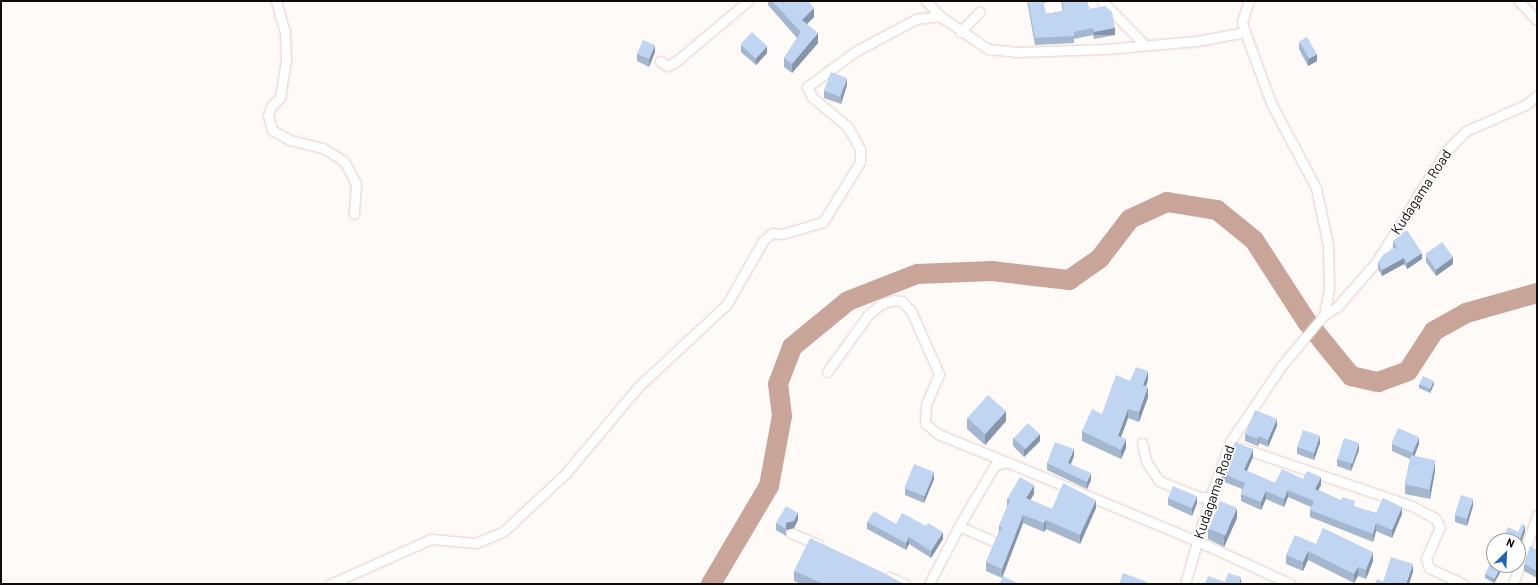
<!DOCTYPE html>
<html>
<head>
<meta charset="utf-8">
<style>
  body { margin:0 }
  #map { position:relative; width:1538px; height:585px; overflow:hidden; background:#fefaf8; font-family:Barlow,sans-serif }
  div>[style] { position:absolute }
  [style*='--x'] { left:calc(var(--x)*1px); top:calc(var(--y)*1px); width:calc(var(--w)*1px); rotate:calc(var(--a)*1deg) }
  .river>* { height:20px; margin:-10px; padding:0 10px; transform-origin:10px; border-radius:10px; background:#c9a599 }
  .roads { filter:drop-shadow(0 0 1px #e1cec7) drop-shadow(0 0 1px #e1cec7) }
  .minor>* { height:9px; margin:-4.5px; padding:0 4.5px; transform-origin:4.5px; border-radius:4.5px; background:#fff }
  .wall>* { inset:0; background:#a4b7cf }
  .shaded-wall>* { inset:0; background:#8695a9; transform-origin:0 0 }
  .building>* { inset:0; background:#bfd5f1; transform-origin:0 0 }
  span { translate:-50% -50%; white-space:nowrap; text-align:center; line-height:1.15; -webkit-text-stroke:3.5px #fff; paint-order:stroke }
  .street-label { font-size:14px; color:#100a08 }
  .frame { position:absolute; inset:0; border:2px solid #100a08; pointer-events:none }
  .north { position:absolute; left:1486px; top:533px; width:40px; height:40px; box-sizing:border-box; background:#fff; border:1px solid #9f9d9c; border-radius:50%; rotate:24deg; font-size:11px; font-weight:700; line-height:16px; text-align:center; color:#100a08 }
  .north::after { content:''; display:block; margin:auto; width:14px; height:18px; background:#2166b6; clip-path:polygon(50% 0,100% 100%,50% 72%,0 100%) }
</style>
</head>
<body>
<div id="map">
  <div class="river">
    <div style="--x:711;--y:584;--w:114;--a:-59.4"></div>
    <div style="--x:769;--y:486;--w:71;--a:-79.5"></div>
    <div style="--x:782;--y:416;--w:32;--a:-97"></div>
    <div style="--x:778;--y:384;--w:40;--a:-69"></div>
    <div style="--x:792;--y:347;--w:72;--a:-39.4"></div>
    <div style="--x:848;--y:301;--w:74;--a:-21.4"></div>
    <div style="--x:917;--y:274;--w:75;--a:-2.3"></div>
    <div style="--x:992;--y:271;--w:78;--a:6.7"></div>
    <div style="--x:1069;--y:280;--w:38;--a:-35"></div>
    <div style="--x:1100;--y:258;--w:49;--a:-52.4"></div>
    <div style="--x:1130;--y:219;--w:41;--a:-24.7"></div>
    <div style="--x:1167;--y:202;--w:51;--a:9.1"></div>
    <div style="--x:1217;--y:210;--w:48;--a:39"></div>
    <div style="--x:1254;--y:240;--w:98;--a:57.1"></div>
    <div style="--x:1307;--y:322;--w:70;--a:50.8"></div>
    <div style="--x:1351;--y:376;--w:28;--a:13"></div>
    <div style="--x:1378;--y:382;--w:32;--a:-20"></div>
    <div style="--x:1408;--y:371;--w:48;--a:-57"></div>
    <div style="--x:1434;--y:331;--w:37;--a:-29"></div>
    <div style="--x:1466;--y:313;--w:74;--a:-15.7"></div>
  </div>
  <div class="roads">
    <div class="minor">
      <div style="--x:276;--y:1;--w:32;--a:74"></div>
      <div style="--x:285;--y:32;--w:28;--a:88"></div>
      <div style="--x:286;--y:60;--w:38;--a:99"></div>
      <div style="--x:280;--y:98;--w:11;--a:139"></div>
      <div style="--x:272;--y:105;--w:11;--a:112"></div>
      <div style="--x:268;--y:115;--w:16;--a:75"></div>
      <div style="--x:272;--y:130;--w:21;--a:29"></div>
      <div style="--x:290;--y:140;--w:34;--a:14"></div>
      <div style="--x:323;--y:148;--w:25;--a:32"></div>
      <div style="--x:344;--y:161;--w:26;--a:62"></div>
      <div style="--x:356;--y:184;--w:30;--a:94"></div>
      <div style="--x:926;--y:1;--w:21;--a:47"></div>
      <div style="--x:940;--y:16;--w:58;--a:34.5"></div>
      <div style="--x:988;--y:49;--w:27;--a:6"></div>
      <div style="--x:1015;--y:52;--w:91;--a:-1.9"></div>
      <div style="--x:1106;--y:49;--w:91;--a:-5"></div>
      <div style="--x:1197;--y:41;--w:49;--a:-10.6"></div>
      <div style="--x:1102;--y:1;--w:62;--a:45.7"></div>
      <div style="--x:1519;--y:1;--w:26;--a:47"></div>
      <div style="--x:960;--y:32;--w:28;--a:-46"></div>
      <div style="--x:660;--y:61;--w:9;--a:36"></div>
      <div style="--x:667;--y:66;--w:8;--a:-23"></div>
      <div style="--x:674;--y:63;--w:97;--a:-40"></div>
      <div style="--x:1324;--y:315;--w:15;--a:-32"></div>
      <div style="--x:1337;--y:307;--w:61;--a:-49"></div>
      <div style="--x:1377;--y:261;--w:128;--a:-58"></div>
      <div style="--x:1445;--y:152;--w:30;--a:-45"></div>
      <div style="--x:1466;--y:131;--w:67;--a:-23.9"></div>
      <div style="--x:1527;--y:104;--w:13;--a:-42"></div>
      <div style="--x:827;--y:372;--w:70;--a:-54.3"></div>
      <div style="--x:868;--y:315;--w:17;--a:-40"></div>
      <div style="--x:881;--y:304;--w:13;--a:-18"></div>
      <div style="--x:893;--y:300;--w:9;--a:6"></div>
      <div style="--x:902;--y:301;--w:13;--a:48"></div>
      <div style="--x:911;--y:311;--w:69;--a:66"></div>
      <div style="--x:939;--y:374;--w:34;--a:113"></div>
      <div style="--x:926;--y:405;--w:18;--a:93"></div>
      <div style="--x:925;--y:423;--w:17;--a:40"></div>
      <div style="--x:938;--y:434;--w:74;--a:22.1"></div>
      <div style="--x:1142;--y:443;--w:18;--a:77"></div>
      <div style="--x:1146;--y:461;--w:24;--a:57"></div>
      <div style="--x:1159;--y:481;--w:43;--a:21.8"></div>
      <div style="--x:1199;--y:497;--w:11;--a:0"></div>
      <div style="--x:1242;--y:448;--w:180;--a:18.8"></div>
      <div style="--x:1412;--y:506;--w:26;--a:28"></div>
      <div style="--x:1435;--y:518;--w:10;--a:61"></div>
      <div style="--x:1440;--y:527;--w:34;--a:114"></div>
      <div style="--x:1426;--y:558;--w:10;--a:73"></div>
      <div style="--x:1429;--y:568;--w:38;--a:25"></div>
      <div style="--x:959;--y:526;--w:35;--a:24"></div>
      <div style="--x:791;--y:533;--w:30;--a:23"></div>
      <div style="--x:889;--y:577;--w:17;--a:24"></div>
      <div style="--x:330;--y:584;--w:111;--a:-24"></div>
      <div style="--x:431;--y:539;--w:45;--a:5.1"></div>
      <div style="--x:476;--y:543;--w:30;--a:-23"></div>
      <div style="--x:504;--y:531;--w:85;--a:-43.1"></div>
      <div style="--x:566;--y:473;--w:112;--a:-50.1"></div>
      <div style="--x:638;--y:387;--w:122;--a:-43"></div>
      <div style="--x:727;--y:304;--w:73;--a:-60.3"></div>
      <div style="--x:763;--y:241;--w:12;--a:-42"></div>
      <div style="--x:772;--y:233;--w:10;--a:6"></div>
      <div style="--x:782;--y:234;--w:43;--a:-16.3"></div>
      <div style="--x:823;--y:222;--w:70;--a:-58.3"></div>
      <div style="--x:860;--y:162;--w:13;--a:-90"></div>
      <div style="--x:860;--y:149;--w:25;--a:-119"></div>
      <div style="--x:848;--y:127;--w:47;--a:-140.2"></div>
      <div style="--x:812;--y:97;--w:11;--a:-117"></div>
      <div style="--x:807;--y:87;--w:61;--a:-36.3"></div>
      <div style="--x:856;--y:51;--w:68;--a:-28.1"></div>
      <div style="--x:916;--y:19;--w:24;--a:-7"></div>
      <div style="--x:929;--y:584;--w:65;--a:-62.7"></div>
      <div style="--x:959;--y:526;--w:71;--a:-59.5"></div>
      <div style="--x:995;--y:465;--w:12;--a:-14"></div>
      <div style="--x:1007;--y:462;--w:206;--a:22.6"></div>
      <div style="--x:1197;--y:541;--w:103;--a:24.6"></div>
      <div style="--x:1185;--y:584;--w:91;--a:-74"></div>
      <div style="--x:1210;--y:497;--w:59;--a:-70"></div>
      <div style="--x:1230;--y:442;--w:93;--a:-56"></div>
      <div style="--x:1282;--y:365;--w:65;--a:-50"></div>
      <div style="--x:1324;--y:315;--w:26;--a:-79"></div>
      <div style="--x:1329;--y:289;--w:44;--a:-91.3"></div>
      <div style="--x:1328;--y:245;--w:58;--a:-101.9"></div>
      <div style="--x:1316;--y:188;--w:96;--a:-117.9"></div>
      <div style="--x:1271;--y:103;--w:76;--a:-110.1"></div>
      <div style="--x:1245;--y:32;--w:10;--a:-107"></div>
      <div style="--x:1242;--y:22;--w:22;--a:-72"></div>
      <div style="--x:1513;--y:584;--w:73;--a:-70.8"></div>
    </div>
  </div>
  <div class="wall">
    <div style="clip-path:polygon(768px 1px,808px 1px,814px 17px,807px 24px,818px 43px,792px 73px,784px 67px,784px 58px,797px 38px,768px 5px)"></div>
    <div style="clip-path:polygon(1027px 1px,1053px 1px,1043px 3px,1046px 14px,1063px 11px,1061px 1px,1087px 1px,1089px 9px,1115px 35px,1094px 39px,1093px 35px,1074px 39px,1074px 43px,1035px 45px)"></div>
    <div style="clip-path:polygon(1299px 42px,1317px 61px,1308px 66px,1299px 49px)"></div>
    <div style="clip-path:polygon(741px 45px,767px 53px,756px 65px,741px 52px)"></div>
    <div style="clip-path:polygon(655px 52px,649px 67px,637px 61px,637px 54px)"></div>
    <div style="clip-path:polygon(847px 85px,841px 104px,824px 98px,824px 91px)"></div>
    <div style="clip-path:polygon(1393px 241px,1422px 259px,1407px 269px,1404px 264px,1382px 276px,1378px 269px,1378px 262px,1394px 249px,1393px 247px)"></div>
    <div style="clip-path:polygon(1426px 255px,1453px 264px,1436px 276px,1426px 262px)"></div>
    <div style="clip-path:polygon(1148px 380px,1146px 386px,1148px 397px,1139px 422px,1128px 418px,1121px 437px,1126px 448px,1121px 459px,1082px 441px,1082px 431px,1102px 414px,1130px 381px)"></div>
    <div style="clip-path:polygon(1419px 384px,1434px 384px,1430px 393px,1419px 388px)"></div>
    <div style="clip-path:polygon(967px 418px,1006px 421px,985px 445px,967px 429px)"></div>
    <div style="clip-path:polygon(1277px 426px,1268px 447px,1259px 443px,1258px 446px,1245px 441px,1245px 434px)"></div>
    <div style="clip-path:polygon(1013px 438px,1040px 441px,1024px 457px,1013px 446px)"></div>
    <div style="clip-path:polygon(1320px 443px,1314px 460px,1297px 454px,1297px 447px)"></div>
    <div style="clip-path:polygon(1392px 444px,1419px 444px,1414px 456px,1435px 471px,1430px 499px,1405px 494px,1405px 484px,1410px 459px,1392px 451px)"></div>
    <div style="clip-path:polygon(1359px 450px,1351px 471px,1337px 466px,1337px 459px)"></div>
    <div style="clip-path:polygon(1074px 456px,1071px 464px,1091px 480px,1087px 489px,1047px 470px,1047px 463px)"></div>
    <div style="clip-path:polygon(1253px 457px,1247px 471px,1275px 483px,1303px 479px,1321px 485px,1318px 490px,1355px 507px,1376px 513px,1402px 514px,1392px 538px,1376px 531px,1373px 542px,1310px 517px,1310px 510px,1311px 507px,1288px 497px,1284px 507px,1266px 499px,1261px 510px,1241px 501px,1241px 494px,1242px 489px,1222px 481px,1222px 473px)"></div>
    <div style="clip-path:polygon(934px 479px,924px 503px,905px 495px,905px 488px)"></div>
    <div style="clip-path:polygon(1034px 494px,1030px 500px,1052px 509px,1096px 508px,1080px 544px,1046px 529px,1044px 532px,1023px 523px,1002px 578px,986px 571px,986px 562px,999px 532px,999px 526px,1007px 507px,1007px 499px)"></div>
    <div style="clip-path:polygon(1168px 498px,1197px 503px,1192px 516px,1168px 505px)"></div>
    <div style="clip-path:polygon(1473px 506px,1467px 526px,1455px 522px,1455px 515px)"></div>
    <div style="clip-path:polygon(1237px 518px,1224px 547px,1208px 539px,1208px 529px)"></div>
    <div style="clip-path:polygon(798px 520px,794px 528px,786px 530px,786px 536px,776px 530px,776px 523px)"></div>
    <div style="clip-path:polygon(867px 522px,896px 524px,943px 539px,931px 558px,909px 544px,906px 550px,867px 529px)"></div>
    <div style="clip-path:polygon(1316px 544px,1373px 561px,1366px 579px,1358px 576px,1354px 583px,1308px 560px,1303px 571px,1286px 564px,1286px 555px)"></div>
    <div style="clip-path:polygon(1537px 550px,1537px 578px,1524px 571px,1524px 564px)"></div>
    <div style="clip-path:polygon(794px 571px,904px 584px,801px 584px,794px 581px)"></div>
    <div style="clip-path:polygon(1500px 573px,1494px 583px,1485px 578px,1485px 574px)"></div>
  </div>
  <div class="shaded-wall">
    <div style="clip-path:polygon(814px 8px,814px 17px,802px 29px,802px 20px)"></div>
    <div style="left:1115px;top:28px;width:7px;height:21px;rotate:90deg"></div>
    <div style="clip-path:polygon(818px 33px,818px 43px,792px 73px,792px 64px)"></div>
    <div style="clip-path:polygon(655px 45px,655px 52px,649px 67px,649px 60px)"></div>
    <div style="clip-path:polygon(767px 46px,767px 53px,756px 65px,756px 58px)"></div>
    <div style="clip-path:polygon(1317px 54px,1317px 61px,1308px 66px,1308px 59px)"></div>
    <div style="clip-path:polygon(847px 78px,847px 85px,841px 104px,841px 97px)"></div>
    <div style="clip-path:polygon(1422px 253px,1422px 259px,1407px 269px,1407px 263px)"></div>
    <div style="clip-path:polygon(1453px 257px,1453px 264px,1436px 276px,1436px 269px)"></div>
    <div style="clip-path:polygon(1404px 258px,1404px 264px,1382px 276px,1382px 270px)"></div>
    <div style="clip-path:polygon(1148px 371px,1148px 380px,1143px 395px,1143px 385px)"></div>
    <div style="clip-path:polygon(1434px 381px,1434px 384px,1430px 393px,1430px 389px)"></div>
    <div style="clip-path:polygon(1148px 387px,1148px 397px,1139px 422px,1139px 412px)"></div>
    <div style="clip-path:polygon(1128px 409px,1128px 418px,1118px 445px,1118px 436px)"></div>
    <div style="clip-path:polygon(1006px 411px,1006px 421px,985px 445px,985px 435px)"></div>
    <div style="clip-path:polygon(1277px 419px,1277px 426px,1268px 447px,1268px 440px)"></div>
    <div style="clip-path:polygon(1040px 434px,1040px 441px,1024px 457px,1024px 450px)"></div>
    <div style="clip-path:polygon(1259px 436px,1259px 443px,1258px 446px,1258px 439px)"></div>
    <div style="clip-path:polygon(1320px 436px,1320px 443px,1314px 460px,1314px 453px)"></div>
    <div style="clip-path:polygon(1419px 437px,1419px 444px,1413px 460px,1413px 453px)"></div>
    <div style="clip-path:polygon(1126px 439px,1126px 448px,1121px 459px,1121px 450px)"></div>
    <div style="clip-path:polygon(1359px 443px,1359px 450px,1351px 471px,1351px 464px)"></div>
    <div style="clip-path:polygon(1074px 449px,1074px 456px,1068px 470px,1068px 463px)"></div>
    <div style="clip-path:polygon(1253px 449px,1253px 457px,1244px 477px,1244px 470px)"></div>
    <div style="clip-path:polygon(1435px 460px,1435px 471px,1430px 499px,1430px 489px)"></div>
    <div style="clip-path:polygon(934px 472px,934px 479px,924px 503px,924px 496px)"></div>
    <div style="clip-path:polygon(1091px 473px,1091px 480px,1087px 489px,1087px 482px)"></div>
    <div style="clip-path:polygon(1321px 477px,1321px 485px,1315px 497px,1315px 489px)"></div>
    <div style="clip-path:polygon(1034px 485px,1034px 494px,1026px 507px,1026px 498px)"></div>
    <div style="clip-path:polygon(1288px 490px,1288px 497px,1284px 507px,1284px 499px)"></div>
    <div style="clip-path:polygon(1266px 491px,1266px 499px,1261px 510px,1261px 502px)"></div>
    <div style="clip-path:polygon(1197px 496px,1197px 503px,1192px 516px,1192px 509px)"></div>
    <div style="clip-path:polygon(1473px 499px,1473px 506px,1467px 526px,1467px 519px)"></div>
    <div style="clip-path:polygon(1096px 500px,1096px 508px,1080px 544px,1080px 535px)"></div>
    <div style="clip-path:polygon(1402px 507px,1402px 514px,1392px 538px,1392px 530px)"></div>
    <div style="clip-path:polygon(1237px 508px,1237px 518px,1224px 547px,1224px 537px)"></div>
    <div style="clip-path:polygon(798px 513px,798px 520px,794px 528px,786px 530px,786px 523px)"></div>
    <div style="clip-path:polygon(1023px 515px,1023px 523px,1002px 578px,1002px 569px)"></div>
    <div style="clip-path:polygon(1046px 520px,1046px 529px,1044px 532px,1044px 523px)"></div>
    <div style="clip-path:polygon(1376px 523px,1376px 531px,1373px 542px,1373px 534px)"></div>
    <div style="clip-path:polygon(1525px 525px,1525px 532px,1518px 551px,1518px 544px)"></div>
    <div style="clip-path:polygon(943px 532px,943px 539px,931px 558px,931px 551px)"></div>
    <div style="clip-path:polygon(909px 537px,909px 544px,906px 550px,906px 543px)"></div>
    <div style="clip-path:polygon(1308px 551px,1308px 560px,1303px 571px,1303px 562px)"></div>
    <div style="clip-path:polygon(1373px 552px,1373px 561px,1366px 579px,1366px 570px)"></div>
    <div style="clip-path:polygon(1413px 564px,1413px 572px,1409px 584px,1406px 584px)"></div>
    <div style="clip-path:polygon(1358px 567px,1358px 576px,1354px 583px,1354px 574px)"></div>
    <div style="clip-path:polygon(1500px 569px,1500px 573px,1494px 583px,1494px 579px)"></div>
    <div style="clip-path:polygon(1241px 577px,1241px 584px,1239px 584px)"></div>
  </div>
  <div class="building">
    <div style="clip-path:polygon(772px 1px,808px 1px,814px 8px,802px 20px,818px 33px,792px 64px,784px 58px,801px 32px)"></div>
    <div style="clip-path:polygon(1028px 1px,1043px 1px,1046px 14px,1064px 11px,1062px 1px,1087px 1px,1089px 9px,1105px 6px,1112px 12px,1115px 28px,1094px 32px,1093px 28px,1074px 32px,1074px 36px,1035px 38px)"></div>
    <div style="left:752px;top:32px;width:21px;height:17px;rotate:43deg"></div>
    <div style="left:1307px;top:37px;width:20px;height:9px;rotate:60deg"></div>
    <div style="left:643px;top:40px;width:13px;height:15px;rotate:23deg"></div>
    <div style="left:831px;top:72px;width:17px;height:20px;rotate:21deg"></div>
    <div style="clip-path:polygon(1407px 230px,1422px 253px,1407px 263px,1404px 258px,1382px 270px,1378px 262px,1384px 254px,1397px 247px,1393px 241px)"></div>
    <div style="left:1442px;top:242px;width:19px;height:21px;rotate:54deg"></div>
    <div style="clip-path:polygon(1136px 367px,1148px 371px,1143px 385px,1148px 387px,1139px 412px,1128px 409px,1118px 436px,1126px 439px,1121px 450px,1082px 431px,1092px 409px,1102px 414px,1116px 375px,1130px 381px)"></div>
    <div style="left:1423px;top:376px;width:12px;height:9px;rotate:24deg"></div>
    <div style="left:988px;top:395px;width:24px;height:31px;rotate:42deg"></div>
    <div style="clip-path:polygon(1255px 410px,1277px 419px,1268px 440px,1259px 436px,1258px 439px,1245px 434px)"></div>
    <div style="left:1028px;top:423px;width:16px;height:21px;rotate:43deg"></div>
    <div style="left:1398px;top:428px;width:23px;height:17px;rotate:23deg"></div>
    <div style="left:1303px;top:430px;width:18px;height:18px;rotate:19deg"></div>
    <div style="left:1344px;top:438px;width:16px;height:22px;rotate:18deg"></div>
    <div style="clip-path:polygon(1055px 442px,1074px 449px,1068px 463px,1091px 473px,1087px 482px,1047px 463px)"></div>
    <div style="clip-path:polygon(1235px 442px,1253px 449px,1244px 470px,1275px 483px,1282px 469px,1303px 479px,1307px 471px,1321px 477px,1315px 489px,1341px 501px,1342px 497px,1355px 501px,1354px 506px,1376px 513px,1383px 498px,1402px 507px,1392px 530px,1376px 523px,1373px 534px,1310px 510px,1314px 501px,1288px 490px,1284px 499px,1266px 491px,1261px 502px,1241px 494px,1245px 483px,1222px 473px)"></div>
    <div style="left:1411px;top:455px;width:25px;height:30px;rotate:12deg"></div>
    <div style="left:914px;top:464px;width:22px;height:26px;rotate:22deg"></div>
    <div style="clip-path:polygon(1020px 477px,1034px 485px,1026px 498px,1052px 509px,1063px 483px,1096px 500px,1080px 535px,1046px 520px,1044px 523px,1023px 515px,1002px 569px,986px 562px,1002px 527px,999px 526px,1010px 500px,1007px 499px)"></div>
    <div style="left:1173px;top:486px;width:26px;height:13px;rotate:23deg"></div>
    <div style="left:1461px;top:495px;width:13px;height:21px;rotate:18deg"></div>
    <div style="left:1220px;top:501px;width:18px;height:30px;rotate:22deg"></div>
    <div style="clip-path:polygon(786px 506px,798px 513px,794px 521px,786px 523px,786px 529px,776px 523px)"></div>
    <div style="clip-path:polygon(874px 511px,896px 524px,902px 513px,926px 526px,928px 523px,943px 532px,931px 551px,909px 537px,906px 543px,867px 522px)"></div>
    <div style="clip-path:polygon(1522px 524px,1525px 525px,1518px 544px,1518px 541px,1503px 541px,1502px 540px,1508px 527px,1518px 532px)"></div>
    <div style="clip-path:polygon(1323px 528px,1373px 552px,1366px 570px,1358px 567px,1354px 574px,1308px 551px,1303px 562px,1286px 555px,1295px 535px,1316px 544px)"></div>
    <div style="clip-path:polygon(810px 538px,888px 575px,904px 584px,824px 584px,794px 571px)"></div>
    <div style="clip-path:polygon(1530px 546px,1537px 550px,1537px 556px,1535px 559px,1537px 560px,1537px 571px,1524px 564px)"></div>
    <div style="clip-path:polygon(1391px 557px,1413px 564px,1406px 584px,1375px 584px,1377px 579px,1383px 582px)"></div>
    <div style="left:1490px;top:564px;width:11px;height:11px;rotate:27deg"></div>
    <div style="clip-path:polygon(1123px 573px,1147px 582px,1146px 584px,1119px 584px)"></div>
    <div style="clip-path:polygon(1228px 573px,1241px 577px,1239px 584px,1205px 584px,1208px 576px,1225px 582px)"></div>
    <div style="clip-path:polygon(1003px 576px,1019px 584px,999px 584px)"></div>
  </div>
  <div class="street-label">
    <span style="left:1421px;top:192px;rotate:-57deg">Kudagama Road</span>
    <span style="left:1214px;top:492px;rotate:-71deg">Kudagama Road</span>
  </div>
  <div class="frame"></div>
  <div class="north">N</div>
</div>
</body>
</html>
